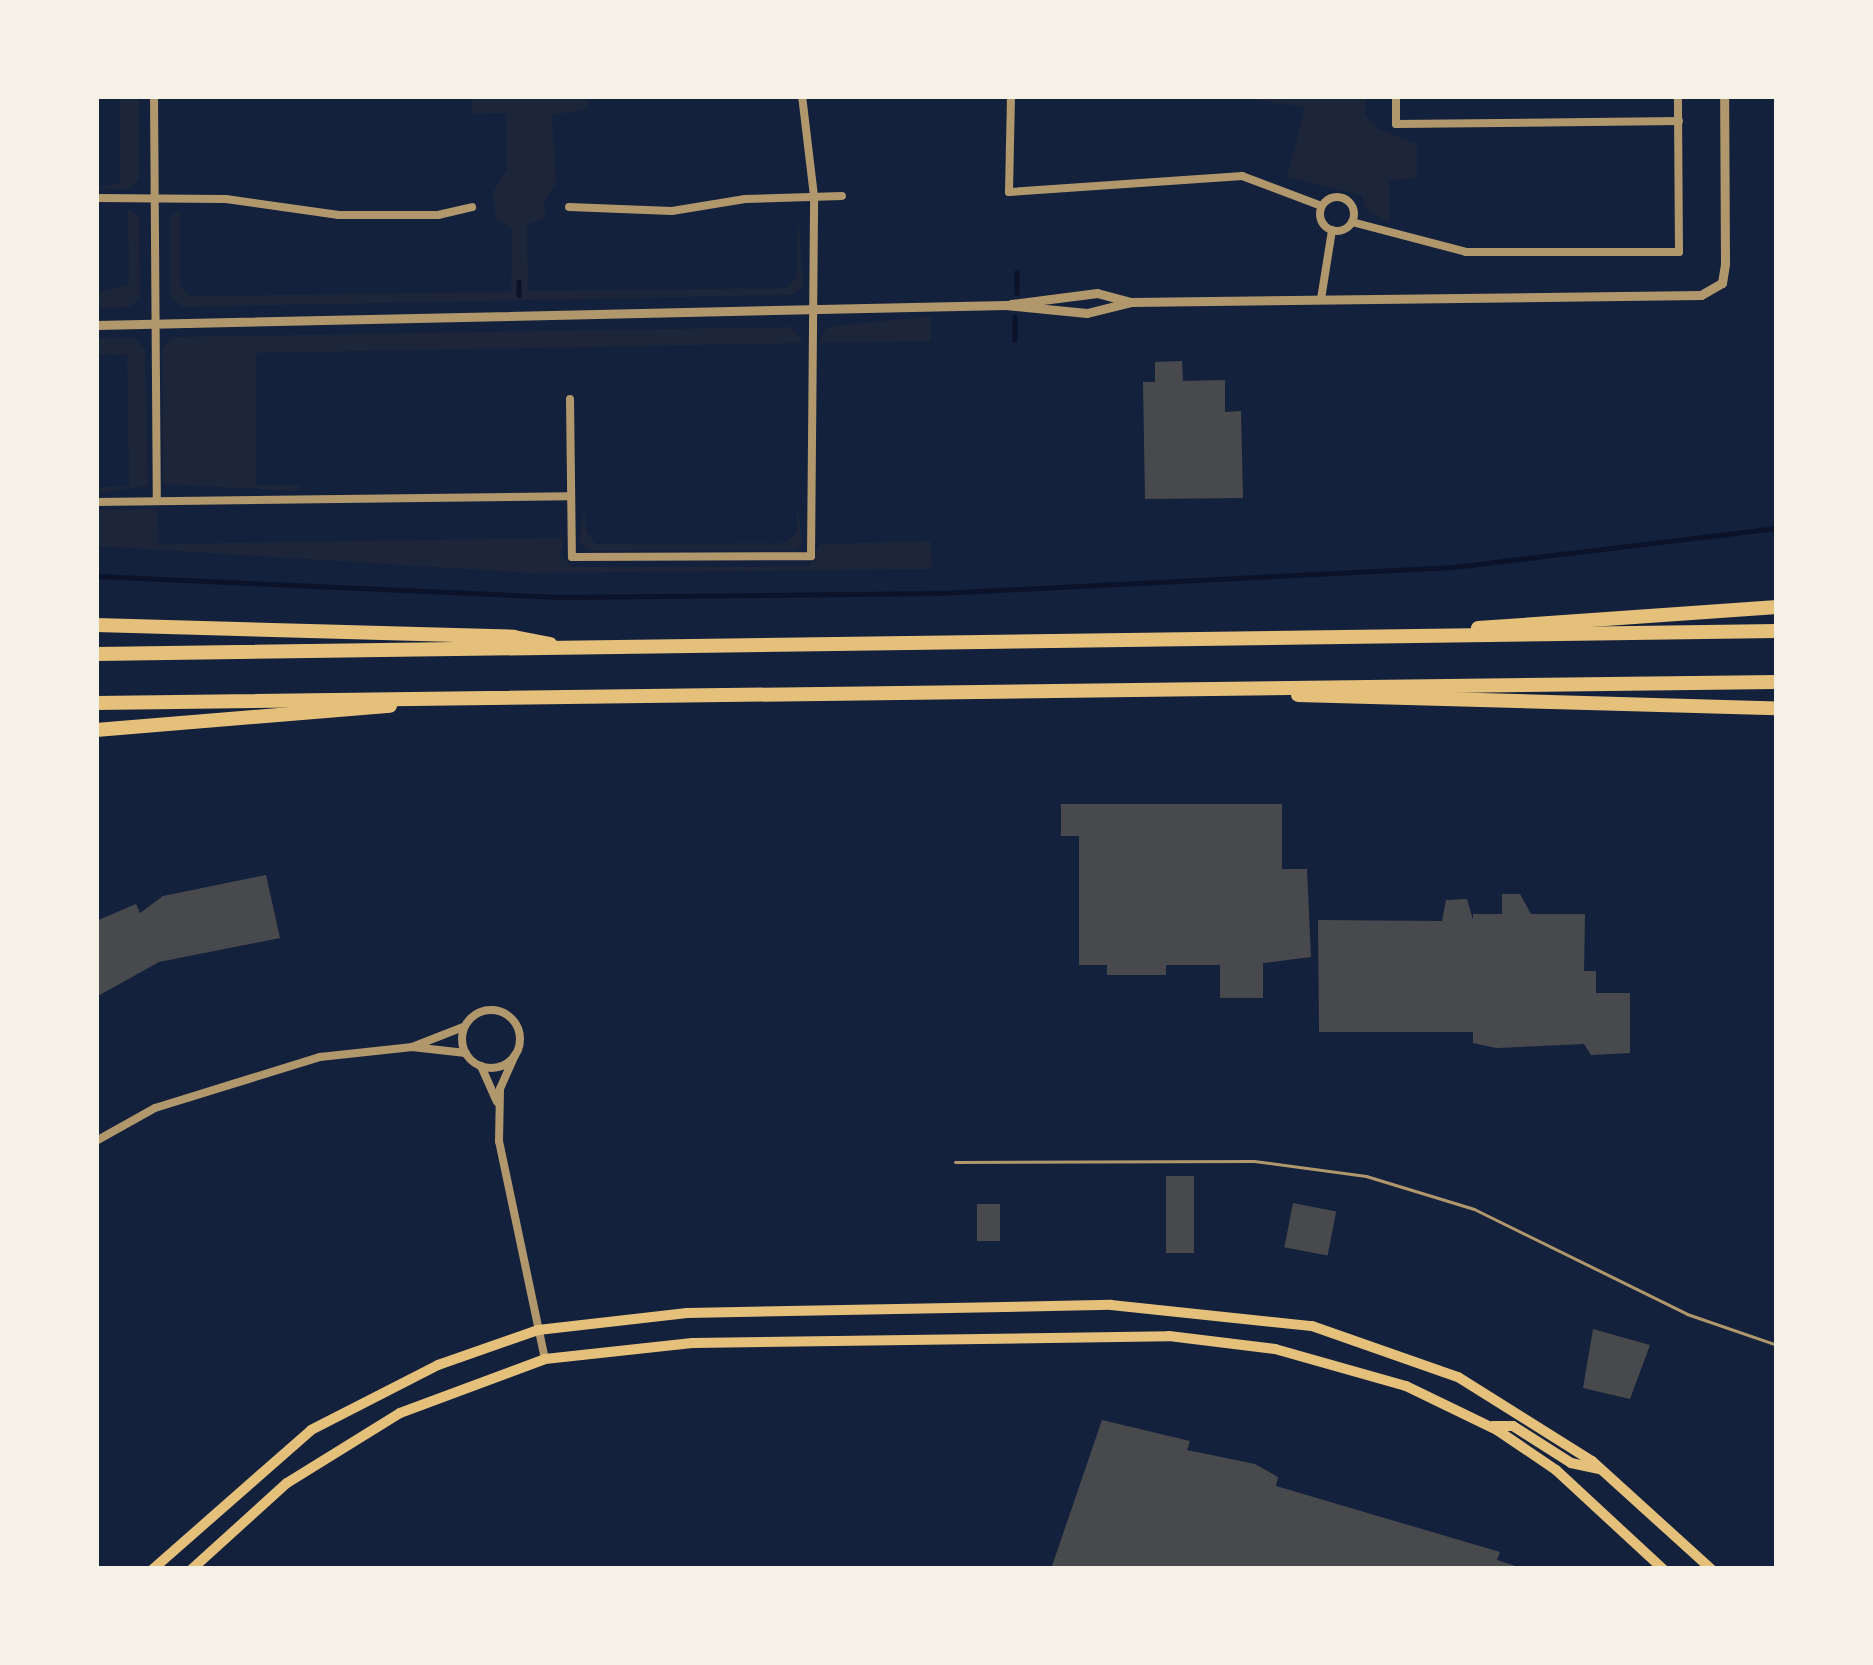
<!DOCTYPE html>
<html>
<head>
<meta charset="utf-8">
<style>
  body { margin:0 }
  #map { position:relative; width:1873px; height:1665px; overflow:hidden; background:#14213d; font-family:"Libre Baskerville",serif }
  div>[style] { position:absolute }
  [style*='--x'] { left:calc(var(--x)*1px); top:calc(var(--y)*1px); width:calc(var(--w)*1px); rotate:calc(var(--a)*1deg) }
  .green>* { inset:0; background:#1d2539 }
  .stream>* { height:4.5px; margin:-2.25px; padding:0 2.25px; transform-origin:2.25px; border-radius:2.25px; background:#0b132b }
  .building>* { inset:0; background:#48494c; transform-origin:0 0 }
  .service>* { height:3px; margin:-1.5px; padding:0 1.5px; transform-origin:1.5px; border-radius:1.5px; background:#b1986c }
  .minor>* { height:8px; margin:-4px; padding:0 4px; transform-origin:4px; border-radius:4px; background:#b1986c }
  .minor>.ring { margin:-4px; padding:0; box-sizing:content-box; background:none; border:8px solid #b1986c; border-radius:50% }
  .tertiary>* { height:9px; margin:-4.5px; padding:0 4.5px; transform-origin:4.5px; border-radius:4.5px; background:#b1986c }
  .secondary>* { height:10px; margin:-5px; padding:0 5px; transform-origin:5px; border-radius:5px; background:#e5c07b }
  .motorway>* { height:14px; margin:-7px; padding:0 7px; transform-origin:7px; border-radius:7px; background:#e5c07b }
  span { translate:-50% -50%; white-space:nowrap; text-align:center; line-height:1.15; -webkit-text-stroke:12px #f6f1e7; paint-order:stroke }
  .frame { position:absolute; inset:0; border:99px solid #f6f1e7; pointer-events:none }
</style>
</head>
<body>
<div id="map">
  <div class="green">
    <div style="clip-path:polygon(120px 96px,139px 96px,139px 179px,129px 189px,96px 189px,120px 182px)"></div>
    <div style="clip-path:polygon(472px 96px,587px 96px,588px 109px,552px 115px,556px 184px,544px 201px,546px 217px,527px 225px,528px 291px,786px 288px,797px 277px,798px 209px,803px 286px,793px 295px,183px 307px,170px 296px,170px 217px,180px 210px,180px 286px,190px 296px,511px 292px,512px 229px,496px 219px,493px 192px,507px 169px,506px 113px,472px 114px)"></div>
    <div style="clip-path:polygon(1231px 96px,1366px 96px,1365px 115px,1378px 129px,1417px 144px,1417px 178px,1389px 180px,1389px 223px,1367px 211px,1361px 195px,1287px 177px,1305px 107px)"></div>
    <div style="clip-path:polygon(128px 208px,139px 217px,140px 298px,129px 307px,96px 308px,96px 293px,129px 284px)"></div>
    <div style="clip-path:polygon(931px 316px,931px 341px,818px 343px,827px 327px)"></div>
    <div style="clip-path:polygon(791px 327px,804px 343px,256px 353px,256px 485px,300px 485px,296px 491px,163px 484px,162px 349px,171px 337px)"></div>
    <div style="clip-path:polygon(135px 337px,145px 350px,148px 486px,96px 493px,96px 487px,129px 486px,127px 355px,96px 354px,96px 338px)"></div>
    <div style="clip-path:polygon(797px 500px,802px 543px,797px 550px,590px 551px,579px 543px,585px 504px,586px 531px,595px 544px,786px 543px,797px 532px)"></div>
    <div style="clip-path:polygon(157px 509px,159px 544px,564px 538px,560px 555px,572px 567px,808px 567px,820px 544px,930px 541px,932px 569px,530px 573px,96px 546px,96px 510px)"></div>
  </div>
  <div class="stream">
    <div style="--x:1017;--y:272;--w:21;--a:90"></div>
    <div style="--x:519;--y:282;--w:13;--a:90"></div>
    <div style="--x:1015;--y:317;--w:23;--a:90"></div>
    <div style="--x:96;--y:576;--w:465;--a:2.6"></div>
    <div style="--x:561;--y:597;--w:380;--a:-0.6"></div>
    <div style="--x:941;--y:593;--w:514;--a:-2.9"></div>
    <div style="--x:1454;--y:567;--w:325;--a:-6.9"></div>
  </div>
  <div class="building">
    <div style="clip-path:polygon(1182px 361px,1183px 381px,1225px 380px,1225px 412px,1241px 411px,1243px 498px,1145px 499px,1143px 382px,1155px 382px,1155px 362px)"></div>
    <div style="clip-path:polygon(1061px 804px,1282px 804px,1282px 869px,1307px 869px,1311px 957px,1263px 963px,1263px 998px,1220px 998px,1220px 965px,1166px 965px,1166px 975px,1107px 975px,1107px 965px,1079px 965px,1079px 836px,1061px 836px)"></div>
    <div style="clip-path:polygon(266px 875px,280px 938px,159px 962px,96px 997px,96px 921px,136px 904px,140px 913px,163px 896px)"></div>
    <div style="clip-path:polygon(1502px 894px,1520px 894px,1531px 914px,1585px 914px,1584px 971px,1596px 971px,1596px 993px,1630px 993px,1630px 1053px,1591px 1055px,1584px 1044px,1496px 1048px,1473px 1043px,1473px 1032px,1319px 1032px,1318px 920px,1442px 921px,1446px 900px,1467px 899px,1473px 920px,1473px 914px,1502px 914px)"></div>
    <div style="left:1166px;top:1176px;width:28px;height:77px"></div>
    <div style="left:1293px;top:1203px;width:44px;height:45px;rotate:11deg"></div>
    <div style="left:977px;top:1204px;width:23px;height:37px"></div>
    <div style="clip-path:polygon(1593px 1329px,1650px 1345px,1630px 1399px,1583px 1388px)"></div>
    <div style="clip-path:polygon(1102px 1420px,1190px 1441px,1187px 1450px,1255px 1464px,1278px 1477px,1276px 1486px,1500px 1552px,1497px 1560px,1525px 1569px,1051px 1569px)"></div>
  </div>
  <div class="service">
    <div style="--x:955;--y:1162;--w:299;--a:-0.2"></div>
    <div style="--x:1254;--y:1161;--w:113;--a:7.6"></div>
    <div style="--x:1366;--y:1176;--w:113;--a:17"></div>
    <div style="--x:1474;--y:1209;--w:237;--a:26.2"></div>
    <div style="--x:1687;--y:1314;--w:95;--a:19"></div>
  </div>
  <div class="minor">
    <div style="--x:154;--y:96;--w:405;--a:89.6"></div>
    <div style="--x:1011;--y:96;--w:96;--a:91.2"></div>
    <div style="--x:1009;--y:192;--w:234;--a:-3.9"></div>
    <div style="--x:1242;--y:176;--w:85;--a:20.6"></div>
    <div style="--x:1396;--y:96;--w:28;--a:90"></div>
    <div style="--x:1396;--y:124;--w:283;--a:-0.6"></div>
    <div class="ring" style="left:1320px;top:197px;width:26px;height:26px"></div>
    <div style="--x:96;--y:198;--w:130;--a:0.4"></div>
    <div style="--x:226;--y:199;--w:114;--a:8.1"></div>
    <div style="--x:339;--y:215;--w:99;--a:0"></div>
    <div style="--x:438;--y:215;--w:35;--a:-13"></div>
    <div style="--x:569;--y:207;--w:103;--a:2.2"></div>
    <div style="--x:672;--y:211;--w:74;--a:-9.3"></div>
    <div style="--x:745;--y:199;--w:97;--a:-1.8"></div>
    <div style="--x:1352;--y:222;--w:118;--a:14.7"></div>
    <div style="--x:1466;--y:252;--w:213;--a:0"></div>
    <div style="--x:1679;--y:252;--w:156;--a:-90.4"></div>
    <div style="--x:1321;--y:299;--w:70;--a:-80.9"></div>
    <div style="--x:570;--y:399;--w:158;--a:89.3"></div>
    <div style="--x:572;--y:557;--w:239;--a:-0.2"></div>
    <div style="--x:811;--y:556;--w:360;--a:-89.5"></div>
    <div style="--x:814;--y:196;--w:101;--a:-96.8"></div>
    <div style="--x:96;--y:502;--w:474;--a:-0.7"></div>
    <div class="ring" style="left:462px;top:1010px;width:50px;height:50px"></div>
    <div style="--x:412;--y:1047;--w:55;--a:-21.4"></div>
    <div style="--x:515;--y:1055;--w:37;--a:114"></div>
    <div style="--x:500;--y:1089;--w:52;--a:91.1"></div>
    <div style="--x:499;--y:1141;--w:223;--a:78.1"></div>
    <div style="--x:481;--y:1066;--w:39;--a:66"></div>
    <div style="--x:96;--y:1141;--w:68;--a:-29.2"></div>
    <div style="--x:155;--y:1108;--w:173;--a:-17.2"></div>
    <div style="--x:320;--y:1057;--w:93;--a:-6.2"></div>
    <div style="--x:412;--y:1047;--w:54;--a:6.3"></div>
  </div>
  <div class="tertiary">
    <div style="--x:1011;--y:304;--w:87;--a:-7.3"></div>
    <div style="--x:1097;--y:293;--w:35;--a:15"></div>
    <div style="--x:1131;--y:302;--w:570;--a:-0.7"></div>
    <div style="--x:1701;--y:295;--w:24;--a:-30"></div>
    <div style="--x:1722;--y:283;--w:20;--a:-81"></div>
    <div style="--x:1725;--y:263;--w:167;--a:-90.3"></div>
    <div style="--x:96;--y:325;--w:910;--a:-1.26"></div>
    <div style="--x:1006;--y:305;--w:81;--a:5.6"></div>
    <div style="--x:1087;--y:313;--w:45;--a:-14"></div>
  </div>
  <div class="secondary">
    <div style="--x:1493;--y:1426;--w:20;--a:0"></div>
    <div style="--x:1513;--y:1426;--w:69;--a:32.5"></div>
    <div style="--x:1571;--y:1463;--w:30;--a:12"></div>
    <div style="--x:153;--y:1569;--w:210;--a:-41.3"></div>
    <div style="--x:311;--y:1430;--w:143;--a:-27.1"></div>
    <div style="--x:438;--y:1365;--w:106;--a:-19.3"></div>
    <div style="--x:538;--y:1330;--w:150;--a:-6.5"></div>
    <div style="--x:687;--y:1313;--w:424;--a:-1.1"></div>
    <div style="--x:1111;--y:1305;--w:202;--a:6"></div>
    <div style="--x:1312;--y:1326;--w:155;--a:19.3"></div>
    <div style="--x:1458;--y:1377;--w:158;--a:32.1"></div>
    <div style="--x:1592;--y:1461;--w:161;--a:42.2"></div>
    <div style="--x:192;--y:1569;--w:128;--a:-42.2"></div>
    <div style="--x:287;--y:1483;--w:133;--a:-31.8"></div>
    <div style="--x:400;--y:1413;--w:155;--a:-20.4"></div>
    <div style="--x:545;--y:1359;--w:148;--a:-6.2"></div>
    <div style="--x:692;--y:1343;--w:477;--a:-0.8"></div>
    <div style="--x:1169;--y:1336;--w:107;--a:7"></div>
    <div style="--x:1275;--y:1349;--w:136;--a:15.8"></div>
    <div style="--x:1406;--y:1386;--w:101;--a:25.8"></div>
    <div style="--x:1497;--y:1430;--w:71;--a:34.1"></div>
    <div style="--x:1556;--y:1470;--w:146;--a:42.8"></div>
  </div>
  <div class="motorway">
    <div style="--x:96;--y:625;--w:418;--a:1.6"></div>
    <div style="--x:514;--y:637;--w:37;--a:11"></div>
    <div style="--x:1478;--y:628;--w:300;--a:-4"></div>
    <div style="--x:96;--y:654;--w:1681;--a:-0.78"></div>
    <div style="--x:1298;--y:695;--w:479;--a:1.6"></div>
    <div style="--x:96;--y:703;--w:1681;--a:-0.72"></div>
    <div style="--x:96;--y:730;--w:295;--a:-4.7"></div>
  </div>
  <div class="frame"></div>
</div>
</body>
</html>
